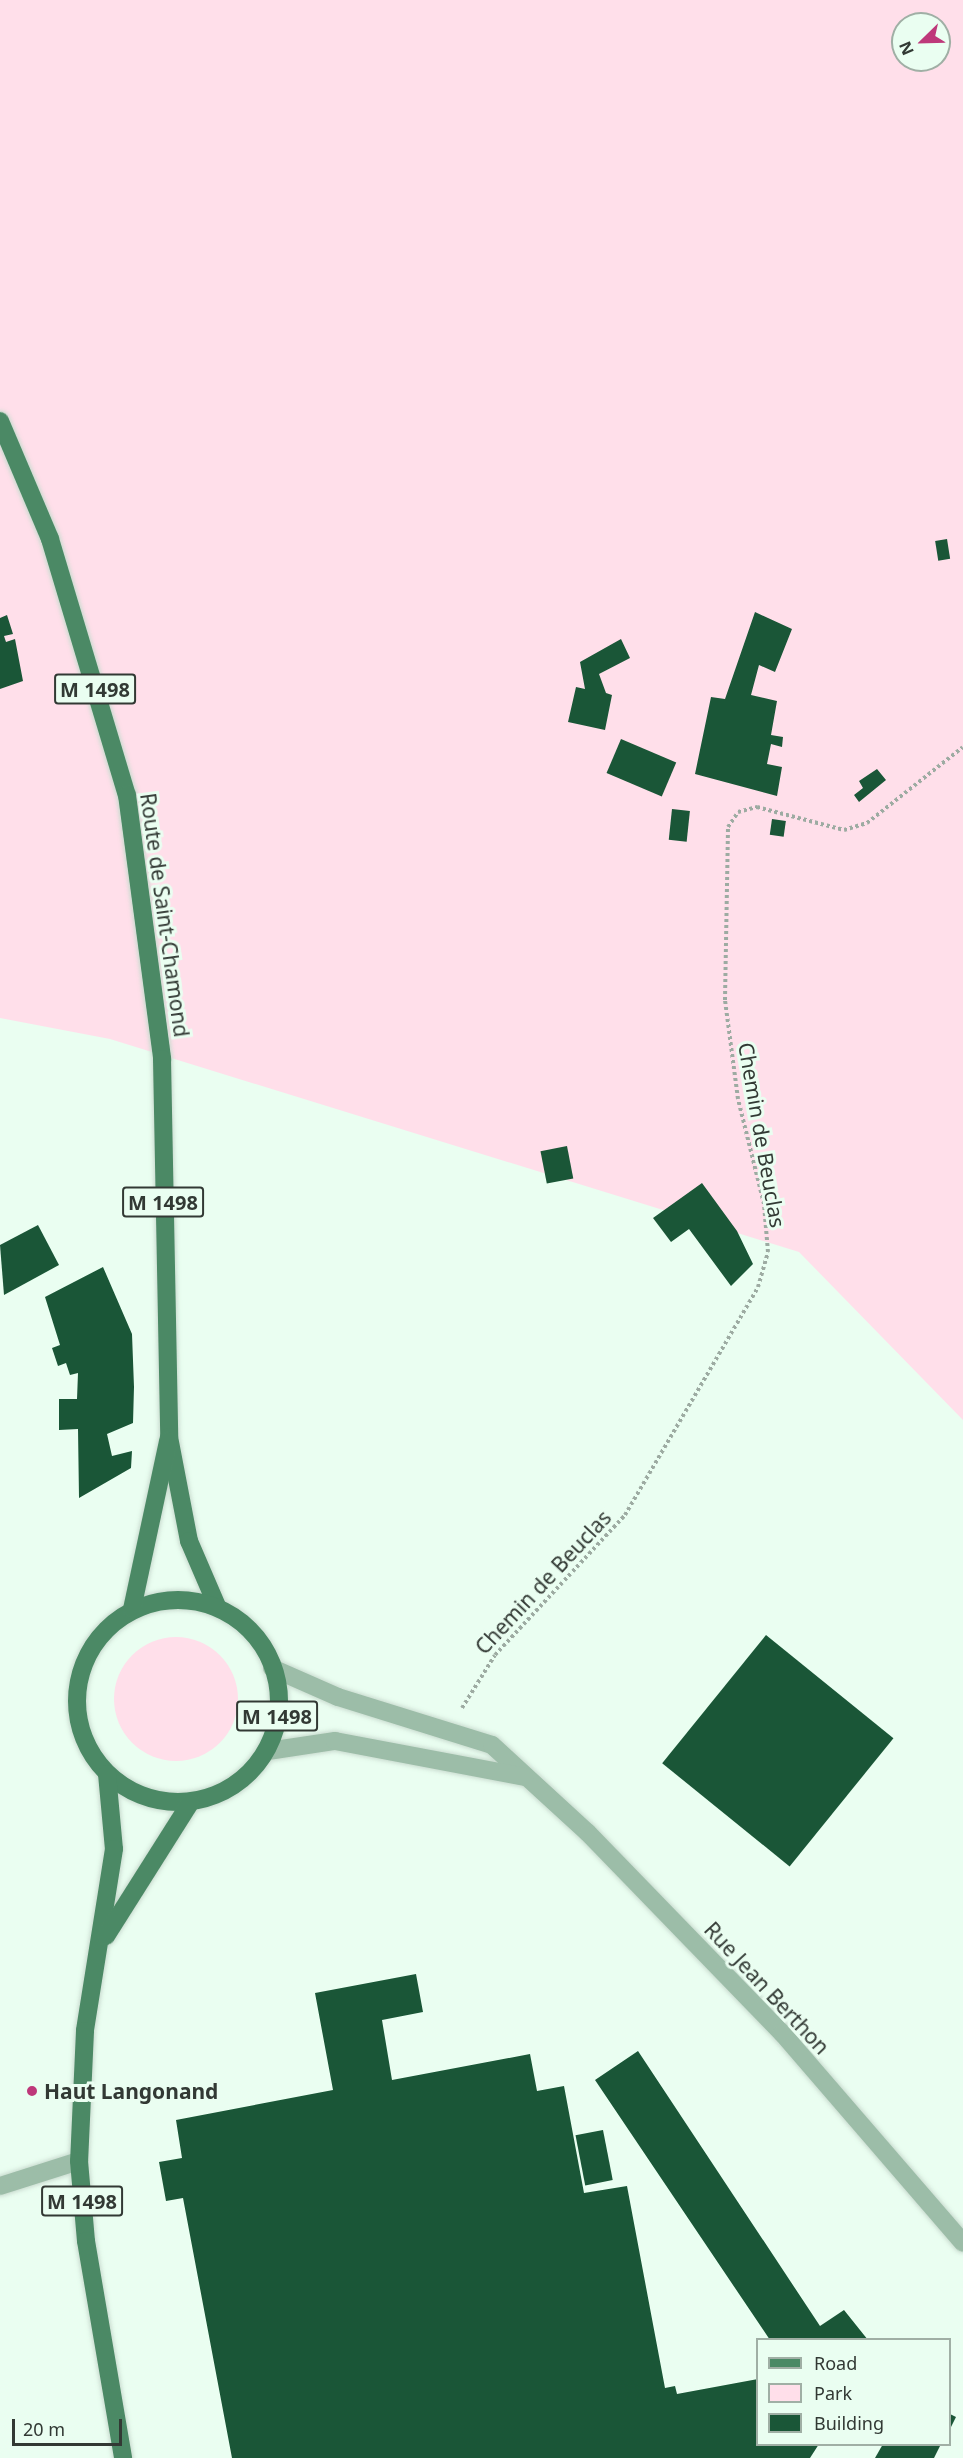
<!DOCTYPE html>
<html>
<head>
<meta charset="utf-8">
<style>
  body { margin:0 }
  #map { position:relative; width:963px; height:2458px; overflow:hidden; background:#eafef1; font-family:"Noto Sans",sans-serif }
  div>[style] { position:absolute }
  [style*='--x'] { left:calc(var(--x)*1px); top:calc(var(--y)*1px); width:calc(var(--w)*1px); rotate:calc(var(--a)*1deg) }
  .green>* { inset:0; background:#ffdfea }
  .round { border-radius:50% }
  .building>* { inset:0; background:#1a5637; transform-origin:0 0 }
  .path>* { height:4px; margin-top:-2px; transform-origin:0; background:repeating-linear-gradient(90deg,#9daba2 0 3px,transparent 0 6px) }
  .roads { filter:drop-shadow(0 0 2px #c9dbcf) drop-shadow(0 0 2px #c9dbcf) }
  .street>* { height:18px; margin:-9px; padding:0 9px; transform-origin:9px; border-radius:9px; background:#9cbda8 }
  .primary>* { height:18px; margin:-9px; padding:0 9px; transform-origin:9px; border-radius:9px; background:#4b8965 }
  .primary>.ring { margin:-9px; padding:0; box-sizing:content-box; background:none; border:18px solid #4b8965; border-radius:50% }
  .dots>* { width:16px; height:16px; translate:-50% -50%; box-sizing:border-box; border:3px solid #eafef1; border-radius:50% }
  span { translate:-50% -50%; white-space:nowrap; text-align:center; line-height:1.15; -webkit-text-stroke:6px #eafef1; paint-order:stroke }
  .shield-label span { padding:2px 4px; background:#eafef1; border:2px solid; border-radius:4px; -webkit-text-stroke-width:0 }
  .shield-label { font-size:20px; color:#323934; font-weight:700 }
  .street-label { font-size:21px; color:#323934 }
  .poi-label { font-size:21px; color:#323934; font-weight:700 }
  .left { translate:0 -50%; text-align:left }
  .legend { position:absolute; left:756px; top:2338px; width:195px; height:108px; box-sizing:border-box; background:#eafef1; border:2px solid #a0afa5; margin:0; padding:8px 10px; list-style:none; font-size:18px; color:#323934 }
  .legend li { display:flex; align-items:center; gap:12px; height:30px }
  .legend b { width:30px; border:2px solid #a0afa5 }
  .north { position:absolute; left:891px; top:12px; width:60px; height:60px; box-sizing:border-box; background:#eafef1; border:2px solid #a0afa5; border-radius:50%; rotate:247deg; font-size:16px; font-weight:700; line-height:24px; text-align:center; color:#323934 }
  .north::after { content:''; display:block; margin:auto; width:21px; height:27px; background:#be387a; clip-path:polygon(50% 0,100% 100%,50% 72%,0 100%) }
  .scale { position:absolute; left:12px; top:2419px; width:110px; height:27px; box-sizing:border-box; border:3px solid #323934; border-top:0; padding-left:8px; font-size:18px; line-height:21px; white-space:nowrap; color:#323934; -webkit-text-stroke:4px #eafef1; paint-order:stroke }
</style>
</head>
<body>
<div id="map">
  <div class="green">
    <div style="clip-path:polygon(evenodd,0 0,963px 0,963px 1420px,799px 1252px,110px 1039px,0 1018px,0 0,903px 24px,939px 24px,939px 60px,903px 60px,903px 24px)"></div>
    <div class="round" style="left:114px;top:1637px;width:124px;height:124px"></div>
  </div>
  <div class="building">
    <div style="left:947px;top:539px;width:20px;height:12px;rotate:81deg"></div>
    <div style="clip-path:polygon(755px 612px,792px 629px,775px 672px,759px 665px,751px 695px,777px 701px,771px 735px,783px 737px,782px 747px,771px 744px,767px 764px,782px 767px,777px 796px,695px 774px,711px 697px,725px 699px)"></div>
    <div style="clip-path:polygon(7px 615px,13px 634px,4px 636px,6px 642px,15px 639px,23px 681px,0 689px,0 618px)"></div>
    <div style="clip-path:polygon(621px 639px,630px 658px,599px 674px,606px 693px,612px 695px,605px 730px,568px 722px,576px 687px,585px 689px,580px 662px)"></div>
    <div style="left:621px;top:739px;width:60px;height:37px;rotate:23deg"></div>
    <div style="clip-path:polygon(877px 769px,886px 780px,859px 802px,854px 795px,863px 788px,859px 781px)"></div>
    <div style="left:672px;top:809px;width:18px;height:31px;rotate:6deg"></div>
    <div style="left:772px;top:819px;width:14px;height:16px;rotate:8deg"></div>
    <div style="left:567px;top:1146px;width:33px;height:27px;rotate:79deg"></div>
    <div style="clip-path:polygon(702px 1183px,737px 1231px,753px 1264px,731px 1286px,689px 1229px,671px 1242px,653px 1218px)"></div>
    <div style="clip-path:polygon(38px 1225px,59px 1265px,4px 1295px,0 1245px)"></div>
    <div style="clip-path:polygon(103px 1267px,132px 1334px,134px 1387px,133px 1423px,107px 1434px,112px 1456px,132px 1451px,131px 1468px,79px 1498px,78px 1429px,59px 1430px,59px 1399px,77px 1399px,78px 1373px,70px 1375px,66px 1363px,58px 1366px,52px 1348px,60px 1345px,45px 1297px)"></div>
    <div style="left:766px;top:1635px;width:164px;height:165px;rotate:39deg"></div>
    <div style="clip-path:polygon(416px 1974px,423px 2012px,382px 2020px,392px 2080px,530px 2054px,537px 2091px,564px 2086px,584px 2193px,627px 2186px,665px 2388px,675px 2386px,677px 2394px,758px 2379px,758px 2444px,819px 2444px,810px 2458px,232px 2458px,183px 2198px,166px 2201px,159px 2162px,182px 2158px,176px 2120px,333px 2090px,315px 1993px)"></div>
    <div style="clip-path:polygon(638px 2051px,820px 2326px,844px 2310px,868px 2340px,770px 2340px,595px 2080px)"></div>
    <div style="left:603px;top:2130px;width:51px;height:28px;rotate:79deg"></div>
    <div style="clip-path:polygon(950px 2414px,956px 2417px,950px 2429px)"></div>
    <div style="clip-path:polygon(883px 2444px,941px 2444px,934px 2458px,875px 2458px)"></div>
  </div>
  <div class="path">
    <div style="--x:462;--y:1708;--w:62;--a:-58.1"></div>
    <div style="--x:495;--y:1655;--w:191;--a:-47.1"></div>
    <div style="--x:625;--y:1515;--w:264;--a:-59.7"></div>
    <div style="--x:758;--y:1287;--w:36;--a:-74"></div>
    <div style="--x:768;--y:1252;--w:48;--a:-94.8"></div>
    <div style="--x:764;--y:1204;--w:108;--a:-103.9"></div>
    <div style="--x:738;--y:1099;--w:100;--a:-97.5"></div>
    <div style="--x:725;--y:1000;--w:173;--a:-89"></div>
    <div style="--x:728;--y:827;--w:18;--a:-56"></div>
    <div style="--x:738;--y:812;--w:20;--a:-15"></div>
    <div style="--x:757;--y:807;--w:90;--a:14.8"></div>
    <div style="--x:844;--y:830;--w:24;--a:-17"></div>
    <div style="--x:867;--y:823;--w:122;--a:-38.4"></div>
  </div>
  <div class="roads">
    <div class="street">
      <div style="--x:272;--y:1668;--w:72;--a:23.7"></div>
      <div style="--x:338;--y:1697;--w:161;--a:17.3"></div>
      <div style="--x:492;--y:1745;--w:130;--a:42.5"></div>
      <div style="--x:588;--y:1833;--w:279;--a:45.9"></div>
      <div style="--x:782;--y:2033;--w:277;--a:49.2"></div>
      <div style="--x:268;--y:1751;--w:68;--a:-8.5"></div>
      <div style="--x:335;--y:1741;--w:193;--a:10.7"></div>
      <div style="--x:0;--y:2186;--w:83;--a:-17.6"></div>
    </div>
    <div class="primary">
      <div style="--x:0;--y:421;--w:128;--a:67"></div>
      <div style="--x:50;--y:539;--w:267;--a:73.3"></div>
      <div style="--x:127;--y:795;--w:266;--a:82.4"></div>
      <div style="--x:162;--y:1059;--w:378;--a:88.9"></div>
      <div style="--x:169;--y:1437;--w:106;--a:79.1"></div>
      <div style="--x:189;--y:1541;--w:71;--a:66.7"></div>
      <div class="ring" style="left:77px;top:1600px;width:184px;height:184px"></div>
      <div style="--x:132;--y:1609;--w:172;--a:-77.9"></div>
      <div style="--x:107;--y:1774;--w:75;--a:84.7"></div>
      <div style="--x:114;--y:1849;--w:184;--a:99.1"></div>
      <div style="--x:85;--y:2031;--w:130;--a:92.6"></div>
      <div style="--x:79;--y:2161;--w:80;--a:85"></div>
      <div style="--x:86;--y:2241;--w:220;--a:80.3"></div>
      <div style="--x:106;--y:1936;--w:157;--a:-57.7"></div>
    </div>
  </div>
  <div class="dots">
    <div style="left:32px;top:2091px;background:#be387a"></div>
  </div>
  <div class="shield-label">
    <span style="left:95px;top:689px">M 1498</span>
    <span style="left:163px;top:1202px">M 1498</span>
    <span style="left:277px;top:1716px">M 1498</span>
    <span style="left:82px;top:2201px">M 1498</span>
  </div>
  <div class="street-label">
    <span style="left:165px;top:915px;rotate:82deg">Route de Saint-Chamond</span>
    <span style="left:762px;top:1135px;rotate:80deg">Chemin de Beuclas</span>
    <span style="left:543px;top:1582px;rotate:-47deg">Chemin de Beuclas</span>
    <span style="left:767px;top:1988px;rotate:47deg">Rue Jean Berthon</span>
  </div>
  <div class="poi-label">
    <span class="left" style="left:44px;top:2091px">Haut Langonand</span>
  </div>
  <ul class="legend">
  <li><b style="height:8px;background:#4b8965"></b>Road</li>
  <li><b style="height:16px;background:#ffdfea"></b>Park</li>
  <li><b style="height:16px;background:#1a5637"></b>Building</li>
  </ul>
  <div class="north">N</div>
  <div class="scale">20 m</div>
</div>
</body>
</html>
